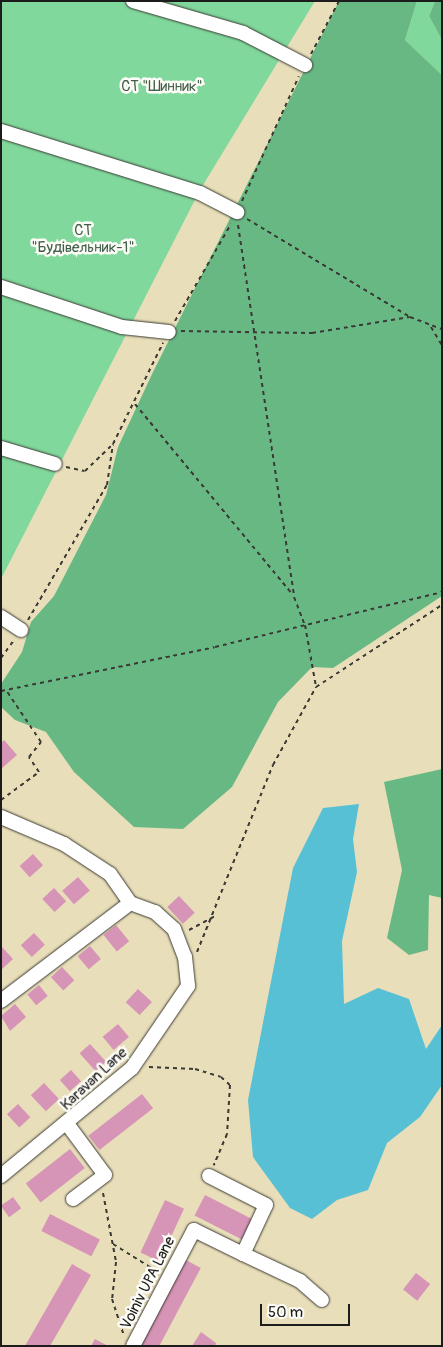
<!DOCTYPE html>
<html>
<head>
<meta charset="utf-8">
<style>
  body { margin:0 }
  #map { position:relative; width:443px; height:1347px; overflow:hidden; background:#e8deb9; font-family:Pangolin,sans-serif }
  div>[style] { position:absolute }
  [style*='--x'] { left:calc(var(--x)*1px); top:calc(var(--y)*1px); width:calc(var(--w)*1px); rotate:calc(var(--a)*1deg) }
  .green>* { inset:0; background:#81d89c }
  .forest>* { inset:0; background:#68b884 }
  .water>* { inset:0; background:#58c0d4 }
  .building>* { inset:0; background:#d694b6; transform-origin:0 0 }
  .path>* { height:2px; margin-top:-1px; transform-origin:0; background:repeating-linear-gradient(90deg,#3b3934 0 4px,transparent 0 8px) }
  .roads { filter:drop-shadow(0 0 1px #3b3934) drop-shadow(0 0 1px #3b3934) }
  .minor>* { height:14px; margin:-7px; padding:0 7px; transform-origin:7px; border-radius:7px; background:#fff }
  span { translate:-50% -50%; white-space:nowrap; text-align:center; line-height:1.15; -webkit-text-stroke:5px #fdfcf7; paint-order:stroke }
  .park-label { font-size:15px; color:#3f5e49 }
  .street-label { font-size:15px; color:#1c1c1c }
  .frame { position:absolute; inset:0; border:2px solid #1c1c1c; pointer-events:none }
  .scale { position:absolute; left:260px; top:1304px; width:90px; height:22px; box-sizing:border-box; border:2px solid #1c1c1c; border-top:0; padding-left:6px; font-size:15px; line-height:18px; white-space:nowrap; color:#1c1c1c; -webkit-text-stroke:4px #fdfcf7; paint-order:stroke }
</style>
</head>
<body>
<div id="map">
  <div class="green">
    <div style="clip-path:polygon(1px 1px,315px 1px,200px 190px,1px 579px)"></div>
    <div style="clip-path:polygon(417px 1px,435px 1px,429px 16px,441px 38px,442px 75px,405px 40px)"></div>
  </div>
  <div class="forest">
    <div style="clip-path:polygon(339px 1px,417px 1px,405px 40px,442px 75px,442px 596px,333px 668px,312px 667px,278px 702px,232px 787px,183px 829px,134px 827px,74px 772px,46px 732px,15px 720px,1px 707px,1px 684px,22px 652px,31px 622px,54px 596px,106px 495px,118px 447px,153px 372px)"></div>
    <div style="clip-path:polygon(435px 1px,442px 1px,442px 51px,441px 38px,429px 16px)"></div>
    <div style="clip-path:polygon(442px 769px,442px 898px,429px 895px,428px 950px,409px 955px,387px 938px,402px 870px,384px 782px)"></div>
  </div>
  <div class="water">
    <div style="clip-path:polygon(359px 804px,353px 839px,357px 872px,342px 941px,344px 1004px,378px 988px,409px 999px,426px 1049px,442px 1025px,442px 1085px,420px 1117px,387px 1143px,368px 1190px,337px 1200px,312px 1219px,290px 1208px,253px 1157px,248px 1100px,293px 868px,323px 808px)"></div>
  </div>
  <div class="building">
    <div style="clip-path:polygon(4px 740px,17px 755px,1px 769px,1px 743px)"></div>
    <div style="left:33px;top:854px;width:15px;height:18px;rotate:48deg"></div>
    <div style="left:78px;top:877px;width:18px;height:21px;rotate:49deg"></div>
    <div style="left:54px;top:888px;width:18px;height:16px;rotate:47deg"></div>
    <div style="left:179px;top:896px;width:23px;height:16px;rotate:47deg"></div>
    <div style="left:116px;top:925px;width:21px;height:16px;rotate:51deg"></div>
    <div style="left:34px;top:933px;width:16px;height:18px;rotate:47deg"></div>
    <div style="clip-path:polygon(1px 946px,13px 959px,1px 970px)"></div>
    <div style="left:90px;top:946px;width:17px;height:16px;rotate:50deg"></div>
    <div style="left:62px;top:967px;width:18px;height:15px;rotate:47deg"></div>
    <div style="left:39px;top:985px;width:14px;height:15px;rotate:51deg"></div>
    <div style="left:138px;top:989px;width:19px;height:18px;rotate:43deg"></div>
    <div style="clip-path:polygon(15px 1004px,26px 1017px,10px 1031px,1px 1016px)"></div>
    <div style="left:118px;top:1024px;width:17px;height:20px;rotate:50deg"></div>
    <div style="left:90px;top:1044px;width:24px;height:14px;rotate:48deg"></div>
    <div style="left:71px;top:1070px;width:15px;height:15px;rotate:48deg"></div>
    <div style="left:44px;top:1083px;width:22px;height:18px;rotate:47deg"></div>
    <div style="left:142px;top:1094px;width:18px;height:68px;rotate:52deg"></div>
    <div style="left:18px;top:1104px;width:18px;height:15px;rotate:47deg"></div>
    <div style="left:70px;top:1149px;width:24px;height:56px;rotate:52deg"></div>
    <div style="left:205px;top:1195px;width:57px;height:23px;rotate:27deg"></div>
    <div style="left:13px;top:1197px;width:14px;height:15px;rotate:54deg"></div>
    <div style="left:165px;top:1200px;width:21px;height:58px;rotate:25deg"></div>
    <div style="left:50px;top:1214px;width:56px;height:19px;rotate:27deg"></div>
    <div style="left:184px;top:1259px;width:19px;height:98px;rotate:28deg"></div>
    <div style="clip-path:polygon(72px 1264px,91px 1275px,50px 1346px,25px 1346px)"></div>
    <div style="left:416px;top:1273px;width:18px;height:21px;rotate:38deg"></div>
    <div style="clip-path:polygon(201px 1332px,216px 1343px,215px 1346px,192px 1346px)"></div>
    <div style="clip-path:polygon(95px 1339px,108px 1346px,91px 1346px)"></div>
  </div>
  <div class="path">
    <div style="--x:311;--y:54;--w:60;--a:-62.2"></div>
    <div style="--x:242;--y:201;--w:137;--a:-65.5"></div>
    <div style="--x:247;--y:219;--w:190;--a:31"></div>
    <div style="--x:410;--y:317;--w:34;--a:21"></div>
    <div style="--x:238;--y:225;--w:376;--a:81.4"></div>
    <div style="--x:294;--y:597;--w:30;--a:69"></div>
    <div style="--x:305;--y:625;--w:63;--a:79.9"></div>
    <div style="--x:175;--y:321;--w:112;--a:-60"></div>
    <div style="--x:431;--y:327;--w:21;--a:59"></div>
    <div style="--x:181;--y:331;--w:131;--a:0.9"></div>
    <div style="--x:312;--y:333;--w:99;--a:-9.3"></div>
    <div style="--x:135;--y:404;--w:248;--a:50.4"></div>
    <div style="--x:66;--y:467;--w:19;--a:12"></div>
    <div style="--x:85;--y:471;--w:39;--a:-44"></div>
    <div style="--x:28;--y:620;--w:156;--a:-59.7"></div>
    <div style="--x:107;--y:485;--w:41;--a:-81.7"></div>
    <div style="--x:113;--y:444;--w:113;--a:-63.7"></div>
    <div style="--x:1;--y:658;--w:22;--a:-54"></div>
    <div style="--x:1;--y:691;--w:218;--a:-11.6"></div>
    <div style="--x:215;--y:647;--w:234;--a:-13.6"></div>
    <div style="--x:1;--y:800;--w:47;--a:-36.4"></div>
    <div style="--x:39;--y:772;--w:18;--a:-124"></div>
    <div style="--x:29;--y:757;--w:19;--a:-51"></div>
    <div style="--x:41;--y:742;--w:63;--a:-123.9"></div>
    <div style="--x:189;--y:930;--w:30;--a:-28"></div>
    <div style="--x:197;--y:952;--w:202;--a:-67.9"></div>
    <div style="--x:273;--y:765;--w:89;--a:-61.1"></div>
    <div style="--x:316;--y:687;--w:150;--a:-33.1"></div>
    <div style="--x:149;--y:1067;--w:46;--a:2.5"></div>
    <div style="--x:195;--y:1069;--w:27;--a:17"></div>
    <div style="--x:221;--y:1077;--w:12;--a:42"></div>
    <div style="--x:230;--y:1085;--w:49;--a:93.5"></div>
    <div style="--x:227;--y:1134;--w:34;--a:113"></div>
    <div style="--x:103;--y:1193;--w:70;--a:79.3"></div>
    <div style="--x:116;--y:1262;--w:37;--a:96"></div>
    <div style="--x:112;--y:1299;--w:38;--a:72"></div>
    <div style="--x:113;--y:1244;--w:53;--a:31.9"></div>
  </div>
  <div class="roads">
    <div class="minor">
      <div style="--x:133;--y:1;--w:115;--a:16.2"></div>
      <div style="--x:243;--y:33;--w:70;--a:27.3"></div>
      <div style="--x:1;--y:131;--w:208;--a:17.3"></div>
      <div style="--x:200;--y:193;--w:42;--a:27.2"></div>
      <div style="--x:1;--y:287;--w:127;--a:18.3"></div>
      <div style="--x:122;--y:327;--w:47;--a:6.1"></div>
      <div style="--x:1;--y:448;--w:56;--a:16.5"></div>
      <div style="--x:1;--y:617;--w:24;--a:33"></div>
      <div style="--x:1;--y:817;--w:69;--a:23.2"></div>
      <div style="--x:64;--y:844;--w:55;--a:33.1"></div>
      <div style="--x:110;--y:874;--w:35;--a:55"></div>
      <div style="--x:130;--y:903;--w:27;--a:20"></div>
      <div style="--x:155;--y:912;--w:25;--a:42"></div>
      <div style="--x:174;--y:929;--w:30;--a:69"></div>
      <div style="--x:185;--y:957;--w:29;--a:84"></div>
      <div style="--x:188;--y:986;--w:99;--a:124.3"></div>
      <div style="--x:132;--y:1068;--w:170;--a:140.5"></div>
      <div style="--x:1;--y:1001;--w:162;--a:-37.2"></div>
      <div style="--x:68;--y:1125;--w:62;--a:53.5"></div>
      <div style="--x:105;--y:1175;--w:40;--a:143"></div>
      <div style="--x:243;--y:1254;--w:63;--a:25.3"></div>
      <div style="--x:300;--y:1281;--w:29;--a:41"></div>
      <div style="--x:133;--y:1346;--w:131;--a:-62.3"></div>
      <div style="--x:194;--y:1230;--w:55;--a:26.1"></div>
      <div style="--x:243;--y:1254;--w:54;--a:-64.9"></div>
      <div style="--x:266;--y:1205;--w:64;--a:-153"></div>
    </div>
  </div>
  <div class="park-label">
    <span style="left:162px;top:87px">СТ "Шинник"</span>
    <span style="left:83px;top:239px">СТ<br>"Будівельник-1"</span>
  </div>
  <div class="street-label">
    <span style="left:94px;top:1079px;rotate:-43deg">Karavan Lane</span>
    <span style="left:148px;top:1283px;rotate:-63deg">Voiniv UPA Lane</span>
  </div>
  <div class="frame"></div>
  <div class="scale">50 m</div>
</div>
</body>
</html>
